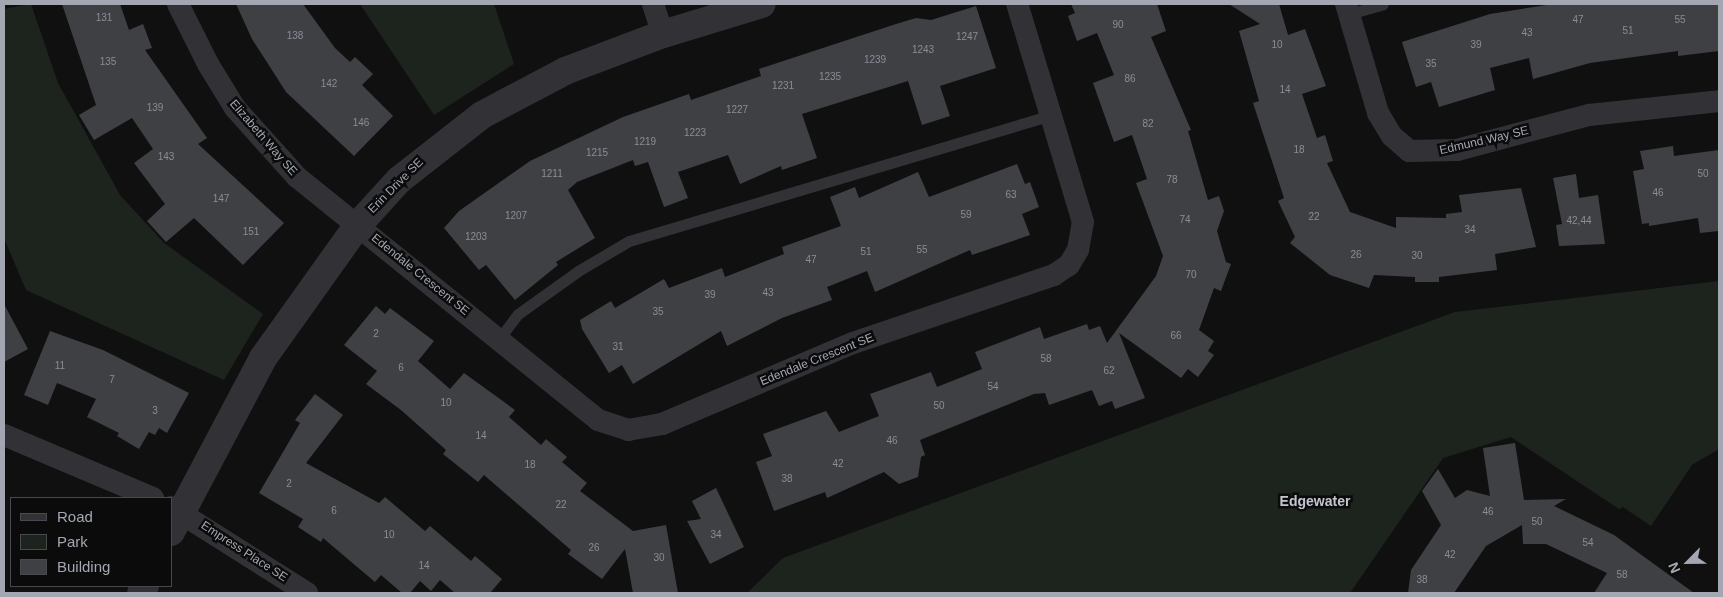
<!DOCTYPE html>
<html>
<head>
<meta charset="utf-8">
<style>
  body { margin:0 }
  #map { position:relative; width:1723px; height:597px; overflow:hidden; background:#101011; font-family:Arial,sans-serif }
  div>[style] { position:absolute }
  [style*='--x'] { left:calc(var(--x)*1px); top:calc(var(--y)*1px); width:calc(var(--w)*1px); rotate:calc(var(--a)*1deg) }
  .green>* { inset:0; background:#1d241d }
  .building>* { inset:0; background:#3f4044 }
  .service>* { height:11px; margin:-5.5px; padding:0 5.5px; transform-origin:5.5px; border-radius:5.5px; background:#323236 }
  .minor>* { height:22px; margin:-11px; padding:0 11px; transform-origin:11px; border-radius:11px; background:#323236 }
  .tertiary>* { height:28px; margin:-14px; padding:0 14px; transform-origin:14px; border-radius:14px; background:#323236 }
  span { translate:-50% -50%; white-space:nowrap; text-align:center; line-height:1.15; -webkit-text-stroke:5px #0b0b0c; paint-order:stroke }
  .number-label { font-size:10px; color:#898d96 }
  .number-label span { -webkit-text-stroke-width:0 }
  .street-label { font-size:12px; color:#a2a7b1 }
  .neighbourhood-label { font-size:14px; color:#c3c6ce; font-weight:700 }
  .frame { position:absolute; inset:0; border:5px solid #a2a7b1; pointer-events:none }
  .legend { position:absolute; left:10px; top:497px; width:162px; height:90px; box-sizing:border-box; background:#0b0b0c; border:1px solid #47494e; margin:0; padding:6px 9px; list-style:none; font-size:15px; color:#a2a7b1 }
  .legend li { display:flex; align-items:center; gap:10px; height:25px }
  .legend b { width:25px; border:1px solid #47494e }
  .north { position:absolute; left:1663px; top:537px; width:50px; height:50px; -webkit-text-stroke:4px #0b0b0c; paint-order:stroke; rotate:247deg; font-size:14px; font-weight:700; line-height:20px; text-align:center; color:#a2a7b1 }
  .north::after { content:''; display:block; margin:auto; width:18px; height:22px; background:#a2a7b1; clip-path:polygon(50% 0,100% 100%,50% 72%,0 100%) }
</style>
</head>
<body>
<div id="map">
  <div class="green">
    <div style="clip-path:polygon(31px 4px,58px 83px,120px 195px,164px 243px,263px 314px,224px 380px,26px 290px,4px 238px,4px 9px)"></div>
    <div style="clip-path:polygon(360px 4px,494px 4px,514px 64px,434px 115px)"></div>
    <div style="clip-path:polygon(1719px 281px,1719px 449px,1692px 465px,1651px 526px,1623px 507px,1619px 509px,1511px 437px,1443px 458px,1350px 593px,747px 593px,783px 558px,1455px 312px)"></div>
  </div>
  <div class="building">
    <div style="clip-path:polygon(62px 4px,120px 4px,129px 30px,143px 24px,152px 48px,145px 50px,207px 138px,198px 144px,284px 223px,243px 265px,194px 218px,166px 242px,147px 221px,165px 204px,134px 163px,153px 149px,132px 118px,94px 140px,79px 115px,96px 105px)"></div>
    <div style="clip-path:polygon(236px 4px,303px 4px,335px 48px,350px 62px,355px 57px,373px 74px,362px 85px,393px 116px,354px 156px,286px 92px,252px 39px)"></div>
    <div style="clip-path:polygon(1071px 4px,1157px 4px,1166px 31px,1151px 37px,1191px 130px,1188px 131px,1208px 200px,1219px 196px,1224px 211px,1217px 231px,1226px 262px,1231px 264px,1221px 291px,1214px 288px,1199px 330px,1214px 341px,1208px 351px,1214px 355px,1198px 377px,1188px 369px,1181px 378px,1119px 333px,1145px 398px,1115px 409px,1112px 401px,1099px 406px,1092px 390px,1049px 405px,1045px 393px,1034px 394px,920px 440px,925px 455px,921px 457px,918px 477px,899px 484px,884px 472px,827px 498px,825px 492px,774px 511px,756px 462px,772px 456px,763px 434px,826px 411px,839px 432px,879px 416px,870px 394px,931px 372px,937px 387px,982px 369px,975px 352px,1040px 327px,1044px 339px,1087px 324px,1089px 330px,1100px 326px,1107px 343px,1156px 276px,1163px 256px,1136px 183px,1147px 179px,1132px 135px,1114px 142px,1093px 83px,1114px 75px,1097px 33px,1077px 41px,1068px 16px,1075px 13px)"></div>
    <div style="clip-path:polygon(1229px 4px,1279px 4px,1288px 35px,1305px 29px,1326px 86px,1302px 94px,1317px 138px,1325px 135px,1333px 161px,1327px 163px,1350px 212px,1396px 228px,1396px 217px,1446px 218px,1446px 214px,1462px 212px,1459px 195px,1521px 188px,1536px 247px,1495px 254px,1497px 270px,1439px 277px,1439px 282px,1415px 282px,1415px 277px,1374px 275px,1369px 288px,1330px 275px,1290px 243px,1295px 237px,1278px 201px,1284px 198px,1253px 103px,1259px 101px,1239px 31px,1260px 24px)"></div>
    <div style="clip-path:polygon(1553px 4px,1719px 4px,1719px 51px,1678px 56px,1678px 51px,1590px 63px,1533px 79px,1529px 58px,1490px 68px,1495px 90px,1439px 107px,1431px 82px,1416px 87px,1402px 42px,1490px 14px)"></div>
    <div style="clip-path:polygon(976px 6px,996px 68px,940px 86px,950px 116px,922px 125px,908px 81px,802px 114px,817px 158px,782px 170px,781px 166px,740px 184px,728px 155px,678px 172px,688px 198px,664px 207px,648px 162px,635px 166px,633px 160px,577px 182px,568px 190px,595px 238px,556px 262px,558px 265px,515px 300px,486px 265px,479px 270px,444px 228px,459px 211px,530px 161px,623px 117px,689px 94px,691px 100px,761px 76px,759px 69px,896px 24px,916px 18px,931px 20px)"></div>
    <div style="clip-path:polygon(1673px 146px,1674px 156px,1719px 150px,1719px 231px,1700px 233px,1698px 218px,1649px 226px,1649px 223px,1642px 224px,1633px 171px,1644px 169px,1640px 151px)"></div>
    <div style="clip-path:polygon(1017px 164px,1025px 184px,1030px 182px,1039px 207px,1022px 214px,1030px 235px,972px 255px,970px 250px,875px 292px,867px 271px,827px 287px,832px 300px,782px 318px,727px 346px,721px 331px,633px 384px,622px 365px,609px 373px,582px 329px,580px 320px,611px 301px,615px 308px,664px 279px,669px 288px,722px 268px,725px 277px,784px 254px,782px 247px,841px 226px,830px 197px,855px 187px,859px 198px,918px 172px,929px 197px)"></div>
    <div style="clip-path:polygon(1576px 174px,1579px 198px,1598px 195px,1605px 244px,1559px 246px,1556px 225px,1562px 224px,1553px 178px)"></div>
    <div style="clip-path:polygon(4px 304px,28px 349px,4px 362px)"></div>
    <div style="clip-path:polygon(376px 306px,385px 314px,390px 308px,434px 341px,418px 361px,450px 389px,464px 373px,515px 410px,509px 417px,541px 445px,546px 439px,567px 457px,562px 462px,587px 483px,580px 491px,633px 531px,666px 525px,678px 593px,633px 593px,625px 549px,602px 579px,568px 554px,571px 550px,484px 475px,478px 482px,443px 454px,446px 450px,401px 410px,366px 384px,377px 371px,344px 345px)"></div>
    <div style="clip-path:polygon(50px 331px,103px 350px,189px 393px,167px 433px,159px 428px,155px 435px,149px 432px,139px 449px,117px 436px,119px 433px,87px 417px,96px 399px,57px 383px,48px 405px,24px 395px)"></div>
    <div style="clip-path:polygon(315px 394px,343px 415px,306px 463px,379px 503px,385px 497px,425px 531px,430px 526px,471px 561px,475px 556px,502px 579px,490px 593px,455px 593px,440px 580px,431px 591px,420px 581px,410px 593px,402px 593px,381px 575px,375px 582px,323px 538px,321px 542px,298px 527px,303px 519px,259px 493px,300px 423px,295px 420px)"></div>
    <div style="clip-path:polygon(1515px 443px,1524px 500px,1566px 499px,1554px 506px,1614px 535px,1694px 593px,1594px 593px,1607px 573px,1546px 544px,1523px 544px,1522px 525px,1486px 546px,1454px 593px,1408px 593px,1411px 570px,1441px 525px,1422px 491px,1438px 469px,1455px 498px,1467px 490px,1490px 496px,1483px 448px)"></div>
    <div style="clip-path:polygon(716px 488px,744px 547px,710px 564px,687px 521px,701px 519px,692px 501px)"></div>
  </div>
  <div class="service">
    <div style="--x:1349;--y:14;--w:35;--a:-16"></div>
    <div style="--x:499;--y:339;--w:31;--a:-53"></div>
    <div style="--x:518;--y:314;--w:74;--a:-35.6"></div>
    <div style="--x:578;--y:271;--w:59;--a:-30.5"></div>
    <div style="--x:629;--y:241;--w:440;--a:-16.6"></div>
  </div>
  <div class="minor">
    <div style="--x:178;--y:4;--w:67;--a:63.4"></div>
    <div style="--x:208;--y:64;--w:52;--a:58.5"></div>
    <div style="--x:235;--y:108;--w:93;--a:48.1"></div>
    <div style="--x:297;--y:177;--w:387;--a:38.9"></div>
    <div style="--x:598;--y:420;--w:32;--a:18"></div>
    <div style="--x:628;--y:430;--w:35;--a:-10"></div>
    <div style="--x:662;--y:424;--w:207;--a:-23"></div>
    <div style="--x:853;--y:343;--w:212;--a:-18.7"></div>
    <div style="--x:1054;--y:275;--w:18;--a:-34"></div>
    <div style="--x:1069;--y:265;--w:17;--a:-59"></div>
    <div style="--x:1078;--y:250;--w:28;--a:-80"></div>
    <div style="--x:1083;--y:222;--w:228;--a:-106.8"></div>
    <div style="--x:653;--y:4;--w:32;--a:72"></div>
    <div style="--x:1346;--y:4;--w:114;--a:73.6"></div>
    <div style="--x:1378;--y:113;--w:27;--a:59"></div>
    <div style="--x:1392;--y:136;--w:23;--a:41"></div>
    <div style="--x:1409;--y:151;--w:48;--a:-1.2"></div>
    <div style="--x:1457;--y:150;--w:137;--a:-14.9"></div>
    <div style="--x:1589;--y:115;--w:131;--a:-6.1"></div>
    <div style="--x:4;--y:435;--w:162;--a:22.9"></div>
    <div style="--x:171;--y:507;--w:161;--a:32.3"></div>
  </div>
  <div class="tertiary">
    <div style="--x:171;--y:532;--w:197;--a:-62.1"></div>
    <div style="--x:263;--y:358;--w:163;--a:-54.5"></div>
    <div style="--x:358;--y:225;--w:61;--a:-47.7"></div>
    <div style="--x:399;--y:180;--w:105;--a:-38.1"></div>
    <div style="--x:482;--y:115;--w:94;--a:-27.9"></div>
    <div style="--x:565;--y:71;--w:105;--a:-20.7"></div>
    <div style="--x:663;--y:34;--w:103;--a:-16.9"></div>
    <div style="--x:141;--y:593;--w:8;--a:-60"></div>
  </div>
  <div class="number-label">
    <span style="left:104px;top:18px">131</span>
    <span style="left:1578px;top:20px">47</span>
    <span style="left:1680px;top:20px">55</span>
    <span style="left:1118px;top:25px">90</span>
    <span style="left:1628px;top:31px">51</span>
    <span style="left:1527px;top:33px">43</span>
    <span style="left:295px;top:36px">138</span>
    <span style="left:967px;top:37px">1247</span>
    <span style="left:1277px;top:45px">10</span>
    <span style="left:1476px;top:45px">39</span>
    <span style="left:923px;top:50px">1243</span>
    <span style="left:875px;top:60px">1239</span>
    <span style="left:108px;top:62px">135</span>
    <span style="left:1431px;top:64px">35</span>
    <span style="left:830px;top:77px">1235</span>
    <span style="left:1130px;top:79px">86</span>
    <span style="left:329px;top:84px">142</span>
    <span style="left:783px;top:86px">1231</span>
    <span style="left:1285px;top:90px">14</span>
    <span style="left:155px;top:108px">139</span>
    <span style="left:737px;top:110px">1227</span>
    <span style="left:361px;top:123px">146</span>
    <span style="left:1148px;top:124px">82</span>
    <span style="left:695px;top:133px">1223</span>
    <span style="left:645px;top:142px">1219</span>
    <span style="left:1299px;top:150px">18</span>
    <span style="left:597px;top:153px">1215</span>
    <span style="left:166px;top:157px">143</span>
    <span style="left:552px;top:174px">1211</span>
    <span style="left:1703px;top:174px">50</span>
    <span style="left:1172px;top:180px">78</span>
    <span style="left:1658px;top:193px">46</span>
    <span style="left:1011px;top:195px">63</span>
    <span style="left:221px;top:199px">147</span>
    <span style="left:966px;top:215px">59</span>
    <span style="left:516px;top:216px">1207</span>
    <span style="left:1314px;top:217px">22</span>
    <span style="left:1185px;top:220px">74</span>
    <span style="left:1579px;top:221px">42,44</span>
    <span style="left:1470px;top:230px">34</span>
    <span style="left:251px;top:232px">151</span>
    <span style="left:476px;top:237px">1203</span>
    <span style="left:922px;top:250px">55</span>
    <span style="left:866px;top:252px">51</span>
    <span style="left:1356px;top:255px">26</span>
    <span style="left:1417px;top:256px">30</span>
    <span style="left:811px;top:260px">47</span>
    <span style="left:1191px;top:275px">70</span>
    <span style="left:768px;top:293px">43</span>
    <span style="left:710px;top:295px">39</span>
    <span style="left:658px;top:312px">35</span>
    <span style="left:376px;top:334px">2</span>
    <span style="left:1176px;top:336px">66</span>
    <span style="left:618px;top:347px">31</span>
    <span style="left:1046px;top:359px">58</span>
    <span style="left:60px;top:366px">11</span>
    <span style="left:401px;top:368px">6</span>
    <span style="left:1109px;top:371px">62</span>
    <span style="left:112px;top:380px">7</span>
    <span style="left:993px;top:387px">54</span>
    <span style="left:446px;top:403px">10</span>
    <span style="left:939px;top:406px">50</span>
    <span style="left:155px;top:411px">3</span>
    <span style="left:481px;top:436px">14</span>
    <span style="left:892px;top:441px">46</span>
    <span style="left:838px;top:464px">42</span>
    <span style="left:530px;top:465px">18</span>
    <span style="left:787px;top:479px">38</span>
    <span style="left:289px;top:484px">2</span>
    <span style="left:561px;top:505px">22</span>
    <span style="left:334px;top:511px">6</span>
    <span style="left:1488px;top:512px">46</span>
    <span style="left:1537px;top:522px">50</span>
    <span style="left:389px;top:535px">10</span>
    <span style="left:716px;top:535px">34</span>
    <span style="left:1588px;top:543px">54</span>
    <span style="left:594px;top:548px">26</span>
    <span style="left:1450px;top:555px">42</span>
    <span style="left:659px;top:558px">30</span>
    <span style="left:424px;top:566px">14</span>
    <span style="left:1622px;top:575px">58</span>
    <span style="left:1422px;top:580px">38</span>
  </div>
  <div class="street-label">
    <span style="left:263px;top:138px;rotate:49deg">Elizabeth Way SE</span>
    <span style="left:1484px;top:141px;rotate:-13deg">Edmund Way SE</span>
    <span style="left:396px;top:186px;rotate:-45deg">Erin Drive SE</span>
    <span style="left:420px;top:275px;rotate:39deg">Edendale Crescent SE</span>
    <span style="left:817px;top:360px;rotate:-22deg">Edendale Crescent SE</span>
    <span style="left:244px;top:552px;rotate:33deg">Empress Place SE</span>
  </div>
  <div class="neighbourhood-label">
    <span style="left:1315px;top:501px">Edgewater</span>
  </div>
  <div class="frame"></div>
  <ul class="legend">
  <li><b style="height:6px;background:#323236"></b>Road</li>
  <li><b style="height:14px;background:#1d241d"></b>Park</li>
  <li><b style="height:14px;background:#3f4044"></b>Building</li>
  </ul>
  <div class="north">N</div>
</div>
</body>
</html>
